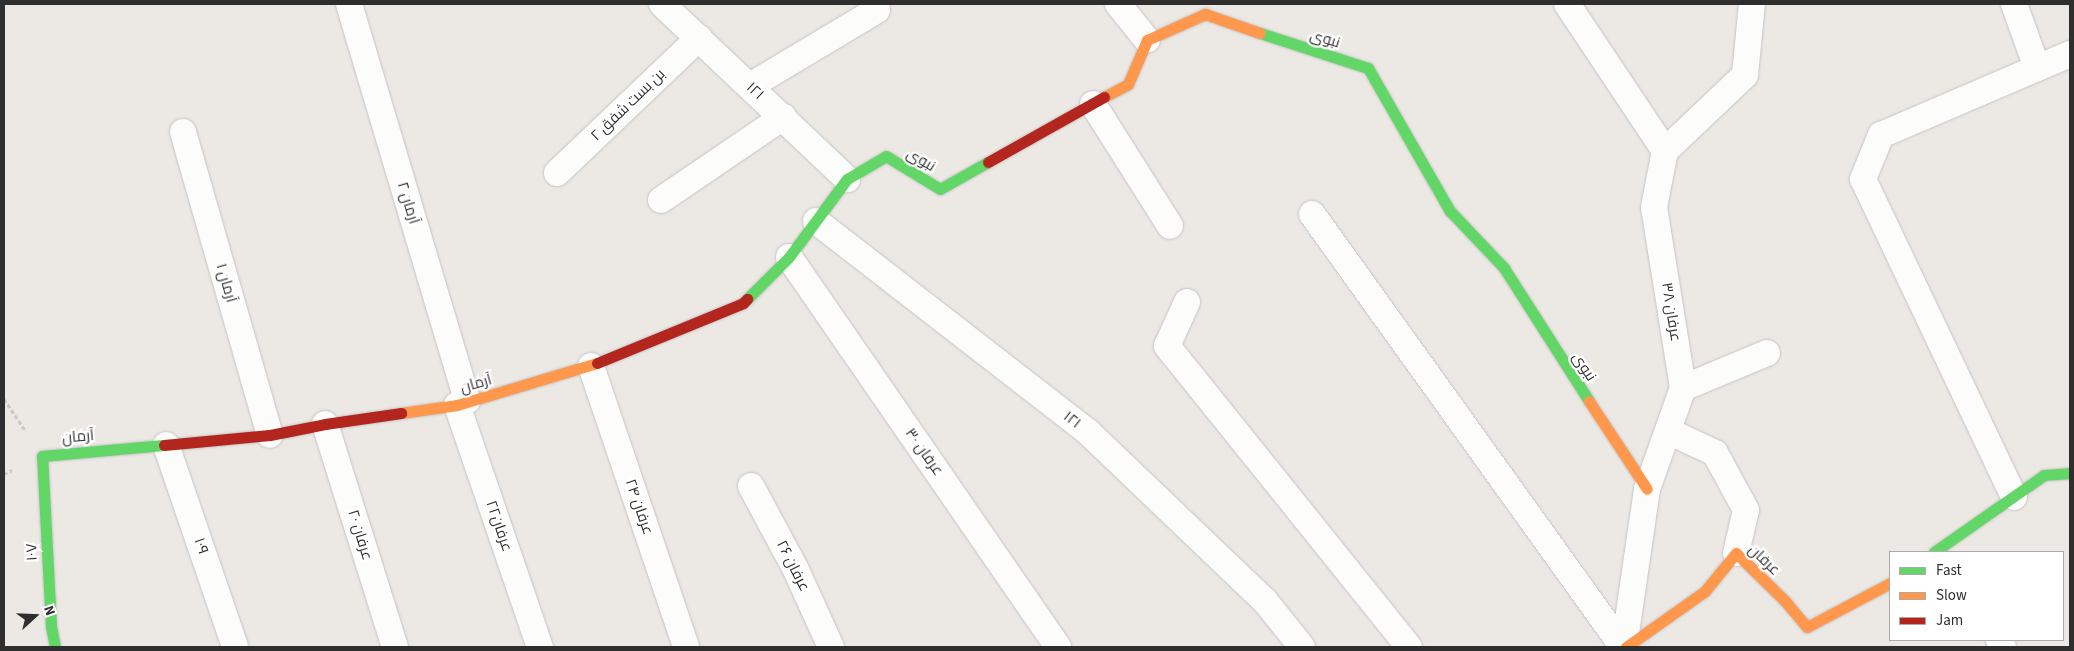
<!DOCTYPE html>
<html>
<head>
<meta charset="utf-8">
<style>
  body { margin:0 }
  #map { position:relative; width:2074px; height:651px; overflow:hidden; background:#ece8e4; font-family:"Source Sans 3",Cairo,sans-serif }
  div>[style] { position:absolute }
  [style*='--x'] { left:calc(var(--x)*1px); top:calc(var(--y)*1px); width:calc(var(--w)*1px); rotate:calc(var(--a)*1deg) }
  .path>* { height:3px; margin-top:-1.5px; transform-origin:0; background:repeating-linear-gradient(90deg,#c9c9c8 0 4px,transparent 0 6.5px) }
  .roads { filter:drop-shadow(0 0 1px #c5c4c5) drop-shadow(0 0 1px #c5c4c5) }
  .street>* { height:26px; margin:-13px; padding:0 13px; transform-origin:13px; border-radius:13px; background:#fcfcfb }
  .fast>* { height:11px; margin:-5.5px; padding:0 5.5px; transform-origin:5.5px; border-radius:5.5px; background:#63d668 }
  .slow>* { height:11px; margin:-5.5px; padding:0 5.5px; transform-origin:5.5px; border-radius:5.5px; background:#ff974d }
  .jam>* { height:11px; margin:-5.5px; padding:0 5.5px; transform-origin:5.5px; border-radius:5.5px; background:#b3261e }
  span { translate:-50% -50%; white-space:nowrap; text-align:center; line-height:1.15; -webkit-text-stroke:4.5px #fff; paint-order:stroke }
  .street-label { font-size:15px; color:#2e2e2e }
  .frame { position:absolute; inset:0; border:5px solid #2e2e2e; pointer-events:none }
  .legend { position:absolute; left:1889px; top:551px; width:175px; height:90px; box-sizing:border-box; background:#fff; border:1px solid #ababab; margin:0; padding:6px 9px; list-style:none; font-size:15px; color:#2e2e2e }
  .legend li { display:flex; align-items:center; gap:10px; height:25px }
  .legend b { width:25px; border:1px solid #ababab }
  .north { position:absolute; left:10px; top:591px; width:50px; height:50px; -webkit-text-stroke:4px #fff; paint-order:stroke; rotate:70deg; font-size:14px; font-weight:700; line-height:20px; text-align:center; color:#2e2e2e }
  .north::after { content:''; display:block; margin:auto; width:18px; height:22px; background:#2e2e2e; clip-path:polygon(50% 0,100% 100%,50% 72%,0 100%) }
</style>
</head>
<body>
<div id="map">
  <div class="path">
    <div style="--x:4;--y:399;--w:37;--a:56"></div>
    <div style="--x:4;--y:474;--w:9;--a:-27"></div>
  </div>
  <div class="roads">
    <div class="street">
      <div style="--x:349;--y:4;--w:414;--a:73.4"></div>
      <div style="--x:662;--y:4;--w:255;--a:43.4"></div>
      <div style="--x:1118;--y:4;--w:46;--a:51.1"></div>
      <div style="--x:1567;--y:4;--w:177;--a:56.3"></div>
      <div style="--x:2014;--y:4;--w:68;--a:70.2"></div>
      <div style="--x:750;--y:86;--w:148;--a:-30.9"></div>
      <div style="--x:1093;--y:104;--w:144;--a:57.7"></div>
      <div style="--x:183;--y:132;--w:315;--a:74"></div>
      <div style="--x:557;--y:173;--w:196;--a:-43.6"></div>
      <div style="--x:661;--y:200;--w:148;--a:-34.2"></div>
      <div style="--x:1312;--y:214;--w:533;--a:54.31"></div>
      <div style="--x:816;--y:221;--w:344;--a:37.8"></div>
      <div style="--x:1088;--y:432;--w:245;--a:43.7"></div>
      <div style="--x:1265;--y:601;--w:59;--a:51.2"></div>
      <div style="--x:789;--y:257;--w:474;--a:55.4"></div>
      <div style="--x:1187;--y:302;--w:48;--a:114.4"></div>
      <div style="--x:1167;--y:346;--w:386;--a:51.2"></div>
      <div style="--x:591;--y:366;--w:297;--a:71.3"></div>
      <div style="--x:1683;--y:388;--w:91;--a:-22.6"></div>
      <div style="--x:457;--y:405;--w:256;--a:71.1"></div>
      <div style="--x:325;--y:424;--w:234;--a:72.6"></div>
      <div style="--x:1668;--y:431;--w:52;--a:25.1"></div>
      <div style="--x:1715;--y:453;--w:65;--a:61.5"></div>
      <div style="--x:1746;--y:510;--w:44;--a:103.1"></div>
      <div style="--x:166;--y:445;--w:213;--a:71.1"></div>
      <div style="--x:751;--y:486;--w:95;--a:61.8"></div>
      <div style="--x:796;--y:570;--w:85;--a:65.6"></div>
      <div style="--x:2014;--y:497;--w:352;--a:-115.4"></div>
      <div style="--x:1863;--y:179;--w:48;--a:-67.8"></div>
      <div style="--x:1881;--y:135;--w:206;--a:-23.2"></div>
      <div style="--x:1999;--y:640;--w:8;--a:60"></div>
      <div style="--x:1624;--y:647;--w:160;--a:-81.7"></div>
      <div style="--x:1647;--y:489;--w:107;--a:-70.4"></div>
      <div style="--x:1683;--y:388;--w:183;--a:-99.1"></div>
      <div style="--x:1654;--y:207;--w:57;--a:-78.9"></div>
      <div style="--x:1665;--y:151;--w:110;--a:-43.5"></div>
      <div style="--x:1745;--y:75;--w:71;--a:-84.4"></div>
    </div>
    <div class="fast">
      <div style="--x:1260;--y:33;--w:114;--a:18"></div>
      <div style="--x:1368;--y:68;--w:165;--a:60.2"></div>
      <div style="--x:1450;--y:211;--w:79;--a:46.5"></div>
      <div style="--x:1504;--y:268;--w:158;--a:57.4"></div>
      <div style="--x:747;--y:299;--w:59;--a:-45"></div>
      <div style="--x:789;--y:257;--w:97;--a:-53.4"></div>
      <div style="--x:847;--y:179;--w:45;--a:-30.5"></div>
      <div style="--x:886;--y:156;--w:63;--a:31.4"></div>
      <div style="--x:940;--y:189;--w:55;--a:-29.4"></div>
      <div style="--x:1934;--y:552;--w:134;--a:-35"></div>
      <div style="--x:2044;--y:475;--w:26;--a:-4"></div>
      <div style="--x:55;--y:647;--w:21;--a:-101"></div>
      <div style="--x:51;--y:626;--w:170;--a:-93"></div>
      <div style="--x:42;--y:456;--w:122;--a:-5.2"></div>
    </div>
    <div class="slow">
      <div style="--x:1104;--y:97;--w:27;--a:-28"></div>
      <div style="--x:1128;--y:84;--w:48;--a:-66.6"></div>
      <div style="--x:1147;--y:40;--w:64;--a:-24.1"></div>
      <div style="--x:1205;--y:14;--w:58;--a:19.1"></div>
      <div style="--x:1589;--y:401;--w:105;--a:56.6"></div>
      <div style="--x:401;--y:413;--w:57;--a:-8.1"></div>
      <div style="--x:457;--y:405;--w:146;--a:-16.7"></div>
      <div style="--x:1626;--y:647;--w:97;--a:-35.3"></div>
      <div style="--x:1705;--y:591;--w:49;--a:-50.8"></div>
      <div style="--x:1736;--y:553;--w:69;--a:44.4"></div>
      <div style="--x:1785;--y:601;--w:34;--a:50"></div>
      <div style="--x:1807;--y:627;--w:94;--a:-27.9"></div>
    </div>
    <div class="jam">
      <div style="--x:988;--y:162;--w:133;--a:-29.3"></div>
      <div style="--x:597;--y:363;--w:158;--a:-22.3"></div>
      <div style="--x:743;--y:303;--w:6;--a:-45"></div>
      <div style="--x:164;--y:445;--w:106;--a:-5.4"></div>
      <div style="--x:270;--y:435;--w:56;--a:-11.3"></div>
      <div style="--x:325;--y:424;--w:77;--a:-8.2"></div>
    </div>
  </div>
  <div class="street-label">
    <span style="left:1325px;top:39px;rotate:17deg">نبوی</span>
    <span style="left:755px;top:91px;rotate:43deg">۱۲۱</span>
    <span style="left:628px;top:105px;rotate:-44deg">بن بست شفق ۲</span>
    <span style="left:921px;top:160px;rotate:31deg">نبوی</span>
    <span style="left:408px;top:203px;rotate:73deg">آرمان ۲</span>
    <span style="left:226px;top:283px;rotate:74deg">آرمان ۱</span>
    <span style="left:1671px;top:312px;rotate:81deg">عرفان ۳۸</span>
    <span style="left:1584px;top:367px;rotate:57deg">نبوی</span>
    <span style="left:476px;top:384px;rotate:-16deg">آرمان</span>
    <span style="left:1072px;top:420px;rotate:38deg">۱۲۱</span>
    <span style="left:78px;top:437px;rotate:-5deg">آرمان</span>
    <span style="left:924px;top:452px;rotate:55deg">عرفان ۳۰</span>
    <span style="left:639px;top:507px;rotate:71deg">عرفان ۲۴</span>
    <span style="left:499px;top:526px;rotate:71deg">عرفان۲۲</span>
    <span style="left:360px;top:535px;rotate:73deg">عرفان ۲۰</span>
    <span style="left:201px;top:546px;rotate:71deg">۱۰۹</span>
    <span style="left:32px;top:552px;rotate:-93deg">۱۰۷</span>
    <span style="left:1764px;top:560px;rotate:44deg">عرفان</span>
    <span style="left:793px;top:566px;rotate:63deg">عرفان ۲۶</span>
  </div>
  <div class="frame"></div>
  <ul class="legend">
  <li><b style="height:6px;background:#63d668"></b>Fast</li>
  <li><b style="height:6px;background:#ff974d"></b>Slow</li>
  <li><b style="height:6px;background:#b3261e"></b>Jam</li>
  </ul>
  <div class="north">N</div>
</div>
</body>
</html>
